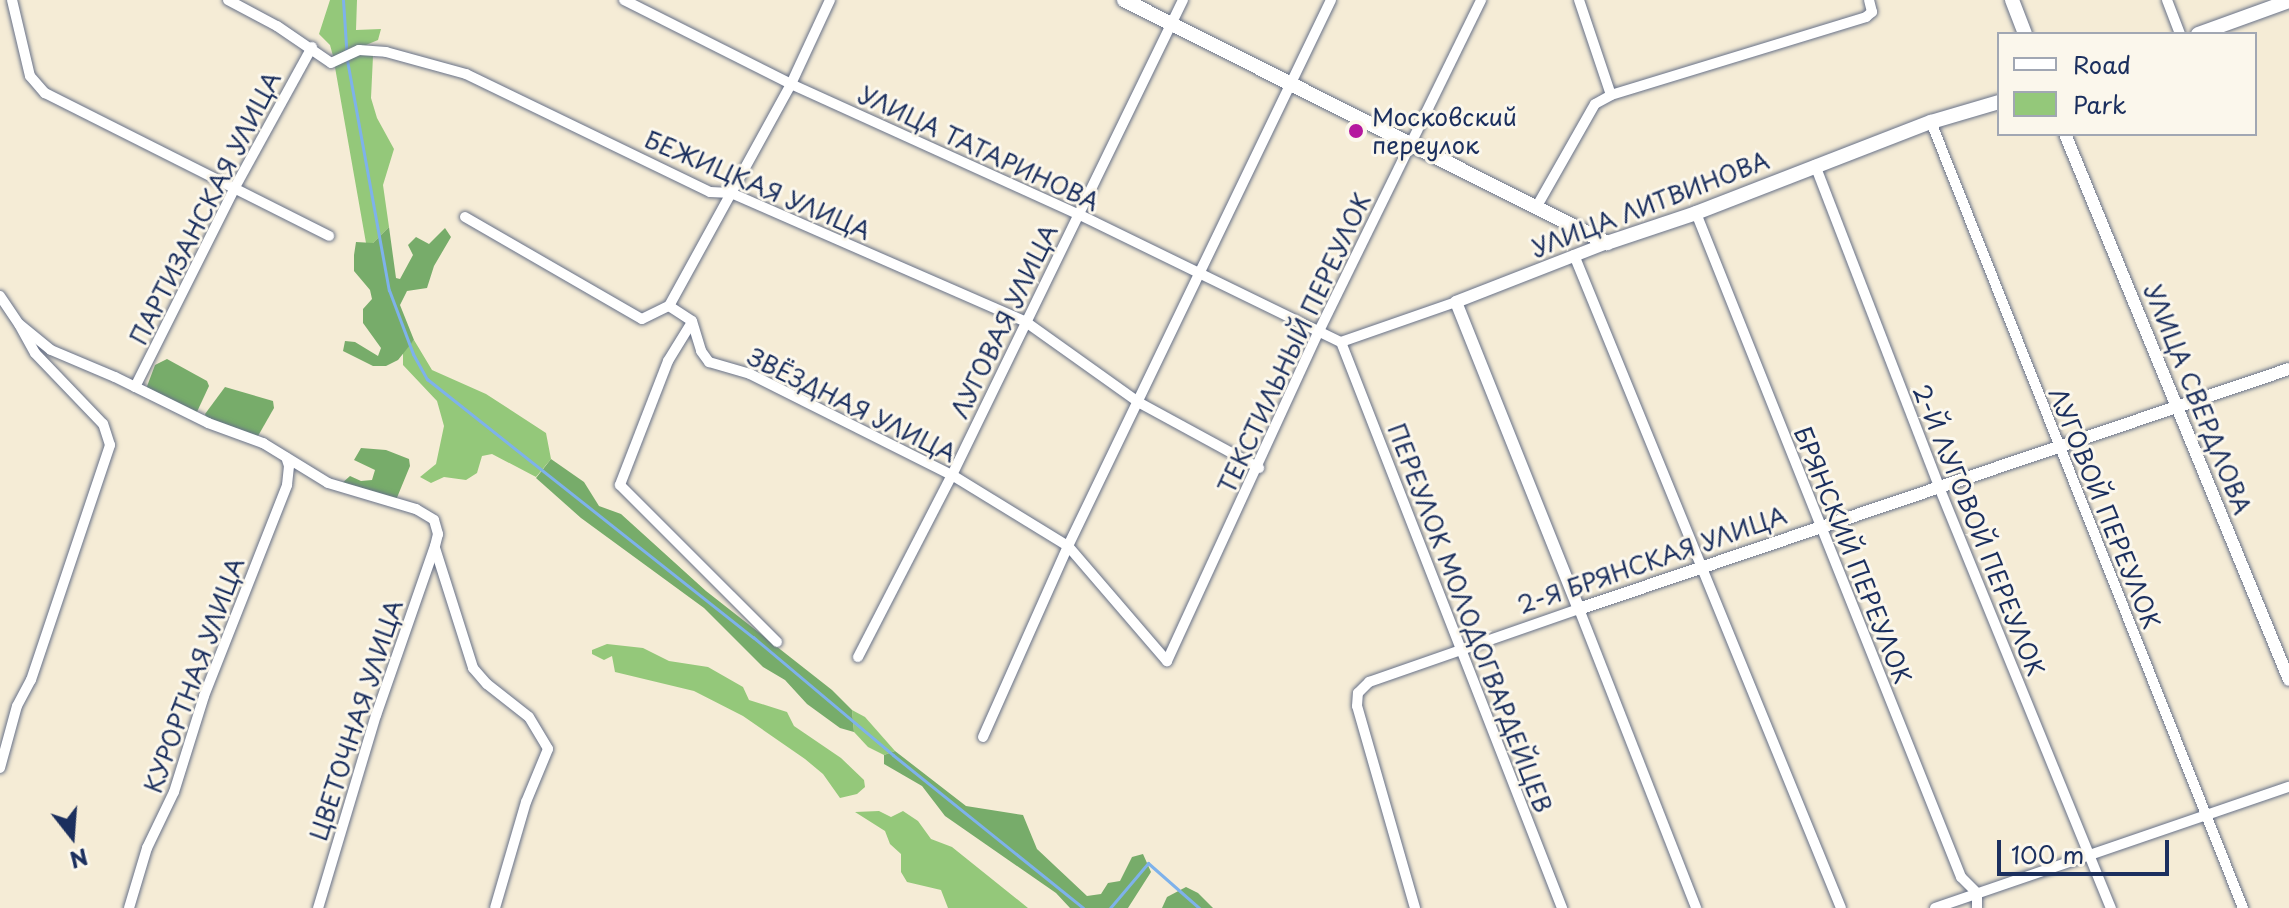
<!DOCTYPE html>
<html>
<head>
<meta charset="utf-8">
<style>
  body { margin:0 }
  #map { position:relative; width:2289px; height:908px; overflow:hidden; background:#f5ecd6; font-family:"Playpen Sans",sans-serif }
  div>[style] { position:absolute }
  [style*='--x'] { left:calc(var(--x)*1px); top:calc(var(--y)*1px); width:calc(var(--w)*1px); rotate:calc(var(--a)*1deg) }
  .green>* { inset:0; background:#94c87a }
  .forest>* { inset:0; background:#77ac6a }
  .stream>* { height:3px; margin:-1.5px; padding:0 1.5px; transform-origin:1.5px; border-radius:1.5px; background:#7eb2eb }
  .roads { filter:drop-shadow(0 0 2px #677188) drop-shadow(0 0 2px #677188) }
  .minor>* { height:10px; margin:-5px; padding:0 5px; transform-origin:5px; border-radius:5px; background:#fff }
  .tertiary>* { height:12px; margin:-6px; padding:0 6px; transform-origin:6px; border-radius:6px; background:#fff }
  .secondary>* { height:14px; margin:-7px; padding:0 7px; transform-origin:7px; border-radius:7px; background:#fff }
  .dots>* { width:22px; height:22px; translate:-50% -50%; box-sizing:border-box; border:4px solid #fbf7ec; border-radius:50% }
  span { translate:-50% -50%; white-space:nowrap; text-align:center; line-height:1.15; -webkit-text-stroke:6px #fbf7ec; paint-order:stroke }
  .poi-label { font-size:24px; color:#1b2f5e }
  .left { translate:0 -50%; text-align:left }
  .street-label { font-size:24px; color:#1b2f5e }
  .legend { position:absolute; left:1997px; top:32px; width:260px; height:104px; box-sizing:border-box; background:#fbf7ec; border:2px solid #a1a7b3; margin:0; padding:10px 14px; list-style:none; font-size:24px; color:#1b2f5e }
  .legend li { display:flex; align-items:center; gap:16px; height:40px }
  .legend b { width:40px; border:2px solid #a1a7b3 }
  .north { position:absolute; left:32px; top:796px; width:80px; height:80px; -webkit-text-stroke:6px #fbf7ec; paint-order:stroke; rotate:163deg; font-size:22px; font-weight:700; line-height:32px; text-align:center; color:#1b2f5e }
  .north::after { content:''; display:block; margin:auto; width:28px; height:36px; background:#1b2f5e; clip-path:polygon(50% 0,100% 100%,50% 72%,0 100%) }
  .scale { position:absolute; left:1997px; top:840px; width:172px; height:36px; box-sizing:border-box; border:4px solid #1b2f5e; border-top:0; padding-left:10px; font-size:24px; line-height:28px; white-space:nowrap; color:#1b2f5e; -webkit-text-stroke:6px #fbf7ec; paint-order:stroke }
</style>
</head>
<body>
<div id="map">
  <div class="green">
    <div style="clip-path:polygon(330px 0,357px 0,356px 30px,381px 29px,378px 40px,366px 45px,373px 56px,371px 98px,377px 118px,394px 149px,383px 185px,389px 227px,373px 243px,366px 243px,333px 56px,330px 45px,319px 34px)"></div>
    <div style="clip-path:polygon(414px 340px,432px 370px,486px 394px,546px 433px,551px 459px,536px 477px,492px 454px,482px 456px,477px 473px,466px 480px,444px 477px,431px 483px,420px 477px,436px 464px,444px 426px,437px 401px,403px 365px,403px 352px)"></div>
    <div style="clip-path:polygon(607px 644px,643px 648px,669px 661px,708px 667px,743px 687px,749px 700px,787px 712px,794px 726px,841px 758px,864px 780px,865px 787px,857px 794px,840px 798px,823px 774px,805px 759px,743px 716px,694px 691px,615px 672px,612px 656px,604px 660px,592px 654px,592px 650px)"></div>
    <div style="clip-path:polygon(852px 710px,865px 717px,895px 751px,884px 755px,868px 747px,854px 732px)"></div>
    <div style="clip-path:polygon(879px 811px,891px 817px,903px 811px,918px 821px,931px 839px,952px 847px,1028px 908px,948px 908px,941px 890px,907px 882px,901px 872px,901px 854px,890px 844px,885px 831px,855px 812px)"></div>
  </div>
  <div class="forest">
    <div style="clip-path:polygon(389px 227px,396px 278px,400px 279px,413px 255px,408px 245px,416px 237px,429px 244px,445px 228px,451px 237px,434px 266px,427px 288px,407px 291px,400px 305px,414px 340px,398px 360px,386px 366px,373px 366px,343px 351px,345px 341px,355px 342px,378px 356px,381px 348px,363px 323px,363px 309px,372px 299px,370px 290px,354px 271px,354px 255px,356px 242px,373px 243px)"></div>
    <div style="clip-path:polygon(167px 359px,207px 381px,209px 386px,196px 414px,146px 389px,155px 365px)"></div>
    <div style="clip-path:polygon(225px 387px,273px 401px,274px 408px,258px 436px,246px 441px,210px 428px,205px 414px)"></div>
    <div style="clip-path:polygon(361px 448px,386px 450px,409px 459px,410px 466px,396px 500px,341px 484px,350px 476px,361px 481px,372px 480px,375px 470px,354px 460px)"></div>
    <div style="clip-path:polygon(551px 459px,584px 482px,599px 506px,621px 514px,706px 591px,832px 690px,852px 710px,854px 732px,840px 728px,807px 704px,785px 680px,763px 667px,704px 608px,581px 518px,536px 478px)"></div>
    <div style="clip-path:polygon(895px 751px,966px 806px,1023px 815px,1037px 849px,1087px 896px,1101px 894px,1108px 883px,1120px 881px,1132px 857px,1143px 854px,1151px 872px,1128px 908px,1070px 908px,1056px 893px,945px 816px,922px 786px,884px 764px,884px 755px)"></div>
    <div style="clip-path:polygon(1186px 887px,1198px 893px,1213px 908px,1162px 908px,1167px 897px)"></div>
  </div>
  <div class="stream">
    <div style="--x:343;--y:0;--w:60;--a:86.2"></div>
    <div style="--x:347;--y:60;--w:234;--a:79.7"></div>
    <div style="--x:389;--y:290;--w:68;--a:69.4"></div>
    <div style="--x:413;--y:354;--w:29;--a:61"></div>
    <div style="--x:427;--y:379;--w:416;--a:38.4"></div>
    <div style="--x:753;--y:637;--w:183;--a:40.1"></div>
    <div style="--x:893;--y:755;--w:244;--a:38.8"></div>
    <div style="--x:1110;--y:908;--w:59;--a:-49.8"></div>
    <div style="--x:1148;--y:863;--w:68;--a:41.4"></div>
  </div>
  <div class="roads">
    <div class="minor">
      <div style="--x:12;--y:0;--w:78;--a:76.7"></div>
      <div style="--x:30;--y:76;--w:23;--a:49"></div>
      <div style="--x:45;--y:93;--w:318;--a:26.7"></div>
      <div style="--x:228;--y:0;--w:55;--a:28"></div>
      <div style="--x:277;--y:26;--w:65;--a:34.4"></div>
      <div style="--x:331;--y:63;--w:31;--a:-25"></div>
      <div style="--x:359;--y:50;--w:27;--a:4"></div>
      <div style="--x:386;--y:52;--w:83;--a:15.4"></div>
      <div style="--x:466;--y:74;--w:271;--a:25.8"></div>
      <div style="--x:710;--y:192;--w:21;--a:3"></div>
      <div style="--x:731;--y:193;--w:322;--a:23.6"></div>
      <div style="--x:1026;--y:322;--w:138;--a:35.5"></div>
      <div style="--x:1138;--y:402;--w:138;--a:28.6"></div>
      <div style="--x:624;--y:0;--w:187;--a:26.7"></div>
      <div style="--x:791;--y:84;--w:315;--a:24.4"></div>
      <div style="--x:1078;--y:214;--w:292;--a:26"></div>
      <div style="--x:1341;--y:342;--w:122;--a:-19.2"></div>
      <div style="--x:1579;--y:0;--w:100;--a:71.4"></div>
      <div style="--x:2167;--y:0;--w:36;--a:69"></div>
      <div style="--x:1931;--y:122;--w:846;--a:68.35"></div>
      <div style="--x:1815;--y:165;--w:345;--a:68.9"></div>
      <div style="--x:1939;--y:487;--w:455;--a:67.8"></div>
      <div style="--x:1537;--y:206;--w:117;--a:-60.4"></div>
      <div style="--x:1595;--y:104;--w:18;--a:-29"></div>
      <div style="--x:1611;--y:95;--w:267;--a:-17"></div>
      <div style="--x:1866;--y:17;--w:8;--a:-40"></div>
      <div style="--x:1872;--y:12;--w:12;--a:-104"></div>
      <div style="--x:1696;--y:213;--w:715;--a:68.24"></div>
      <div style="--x:1961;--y:877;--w:23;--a:45"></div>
      <div style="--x:1977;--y:893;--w:15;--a:90"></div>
      <div style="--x:465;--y:217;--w:204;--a:30"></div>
      <div style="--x:642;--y:319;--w:30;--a:-26"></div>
      <div style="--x:669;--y:306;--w:27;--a:33"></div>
      <div style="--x:692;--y:321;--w:31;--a:73"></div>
      <div style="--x:701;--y:351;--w:14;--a:54"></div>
      <div style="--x:709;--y:362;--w:43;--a:16.3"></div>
      <div style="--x:750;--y:374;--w:226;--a:26.6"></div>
      <div style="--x:952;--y:475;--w:136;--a:31.5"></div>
      <div style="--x:1068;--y:546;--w:152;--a:49.3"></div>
      <div style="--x:1167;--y:661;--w:363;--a:-65.3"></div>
      <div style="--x:1319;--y:331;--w:369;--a:-63.9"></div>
      <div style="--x:1574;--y:255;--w:705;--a:67.76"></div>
      <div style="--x:0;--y:296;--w:34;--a:56"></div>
      <div style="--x:19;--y:324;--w:41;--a:39.1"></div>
      <div style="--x:51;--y:350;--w:69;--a:22.9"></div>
      <div style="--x:115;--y:377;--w:104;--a:26.3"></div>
      <div style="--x:208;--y:423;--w:59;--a:20"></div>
      <div style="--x:263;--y:443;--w:76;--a:31.6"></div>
      <div style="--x:328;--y:483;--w:92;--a:16.5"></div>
      <div style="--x:416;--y:509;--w:21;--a:31"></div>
      <div style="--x:434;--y:520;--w:15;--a:74"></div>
      <div style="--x:438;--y:534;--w:12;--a:104"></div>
      <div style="--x:435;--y:546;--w:179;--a:109.2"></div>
      <div style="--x:376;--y:715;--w:202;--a:106.7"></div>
      <div style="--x:669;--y:306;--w:253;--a:-61.2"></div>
      <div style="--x:791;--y:84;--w:93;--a:-65.1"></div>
      <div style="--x:692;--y:322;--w:46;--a:121.6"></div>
      <div style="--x:668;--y:361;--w:133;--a:111.2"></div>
      <div style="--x:620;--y:485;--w:222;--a:45"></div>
      <div style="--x:1341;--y:342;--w:608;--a:68.67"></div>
      <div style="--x:135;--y:387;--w:221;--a:-63.4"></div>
      <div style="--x:234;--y:189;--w:162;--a:-61.2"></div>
      <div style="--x:435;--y:548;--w:126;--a:72.4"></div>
      <div style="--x:473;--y:668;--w:21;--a:49"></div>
      <div style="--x:487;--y:684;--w:53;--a:38.2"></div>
      <div style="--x:529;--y:717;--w:37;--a:59"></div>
      <div style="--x:548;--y:749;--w:57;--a:112.5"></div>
      <div style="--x:526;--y:802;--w:110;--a:106.3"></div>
      <div style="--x:858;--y:657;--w:205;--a:-62.7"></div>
      <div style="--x:952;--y:475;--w:528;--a:-64.07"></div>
      <div style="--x:983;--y:737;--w:209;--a:-66"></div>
      <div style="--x:1068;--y:546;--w:606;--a:-64.28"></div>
      <div style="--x:0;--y:768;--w:64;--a:-74.7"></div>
      <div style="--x:17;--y:706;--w:30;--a:-62"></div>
      <div style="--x:31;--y:680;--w:248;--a:-71.4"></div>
      <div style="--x:110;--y:445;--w:22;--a:-108"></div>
      <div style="--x:103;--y:424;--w:98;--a:-133.8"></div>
      <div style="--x:35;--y:353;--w:31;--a:-119"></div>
      <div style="--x:129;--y:908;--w:63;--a:-73.3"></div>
      <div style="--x:147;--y:848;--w:62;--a:-64.3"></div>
      <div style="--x:174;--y:792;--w:101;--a:-72.6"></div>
      <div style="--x:204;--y:696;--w:227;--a:-68.5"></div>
      <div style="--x:287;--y:485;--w:19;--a:-84"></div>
      <div style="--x:289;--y:466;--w:9;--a:-108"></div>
      <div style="--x:1415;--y:908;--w:210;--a:-106"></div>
      <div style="--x:1357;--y:706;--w:13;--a:-86"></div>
      <div style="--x:1358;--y:693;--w:16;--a:-45"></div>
      <div style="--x:1369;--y:682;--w:222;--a:-19.2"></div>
      <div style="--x:1579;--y:609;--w:321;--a:68.6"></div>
      <div style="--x:1935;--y:908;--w:374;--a:-18.9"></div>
    </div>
    <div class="tertiary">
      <div style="--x:2065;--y:134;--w:590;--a:67.69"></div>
      <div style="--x:1607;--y:243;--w:162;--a:158.7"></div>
      <div style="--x:1456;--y:302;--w:331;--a:68.2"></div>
      <div style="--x:1579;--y:609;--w:749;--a:-18.68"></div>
    </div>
    <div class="secondary">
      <div style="--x:1124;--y:0;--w:541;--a:26.71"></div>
      <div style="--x:1607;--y:243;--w:94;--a:-18.6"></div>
      <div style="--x:1696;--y:213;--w:252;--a:-21.2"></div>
      <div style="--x:1931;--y:122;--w:71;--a:-16.4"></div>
      <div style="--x:2012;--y:0;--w:36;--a:69"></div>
      <div style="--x:2198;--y:34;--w:97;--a:-19.9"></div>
    </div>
  </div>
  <div class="dots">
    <div style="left:1356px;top:131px;background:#b5179e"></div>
  </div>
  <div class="poi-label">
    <span class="left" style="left:1372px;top:131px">Московский<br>переулок</span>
  </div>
  <div class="street-label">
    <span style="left:979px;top:148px;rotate:25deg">УЛИЦА ТАТАРИНОВА</span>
    <span style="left:758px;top:185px;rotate:23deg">БЕЖИЦКАЯ УЛИЦА</span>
    <span style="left:1650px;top:204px;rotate:-21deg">УЛИЦА ЛИТВИНОВА</span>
    <span style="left:205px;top:208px;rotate:-63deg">ПАРТИЗАНСКАЯ УЛИЦА</span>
    <span style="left:1004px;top:321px;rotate:-64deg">ЛУГОВАЯ УЛИЦА</span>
    <span style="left:1294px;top:343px;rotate:-65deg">ТЕКСТИЛЬНЫЙ ПЕРЕУЛОК</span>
    <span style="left:2198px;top:399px;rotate:68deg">УЛИЦА СВЕРДЛОВА</span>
    <span style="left:852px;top:405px;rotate:26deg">ЗВЁЗДНАЯ УЛИЦА</span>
    <span style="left:2105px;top:508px;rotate:68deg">ЛУГОВОЙ ПЕРЕУЛОК</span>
    <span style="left:1979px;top:530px;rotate:68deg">2-Й ЛУГОВОЙ ПЕРЕУЛОК</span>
    <span style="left:1853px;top:555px;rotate:68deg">БРЯНСКИЙ ПЕРЕУЛОК</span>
    <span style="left:1652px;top:560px;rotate:-19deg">2-Я БРЯНСКАЯ УЛИЦА</span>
    <span style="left:1470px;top:618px;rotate:69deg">ПЕРЕУЛОК МОЛОДОГВАРДЕЙЦЕВ</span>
    <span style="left:194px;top:675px;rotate:-70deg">КУРОРТНАЯ УЛИЦА</span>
    <span style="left:356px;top:720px;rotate:-72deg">ЦВЕТОЧНАЯ УЛИЦА</span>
  </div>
  <ul class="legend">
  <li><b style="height:10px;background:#fff"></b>Road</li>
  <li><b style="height:22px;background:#94c87a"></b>Park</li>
  </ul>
  <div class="north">N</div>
  <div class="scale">100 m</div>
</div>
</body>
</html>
